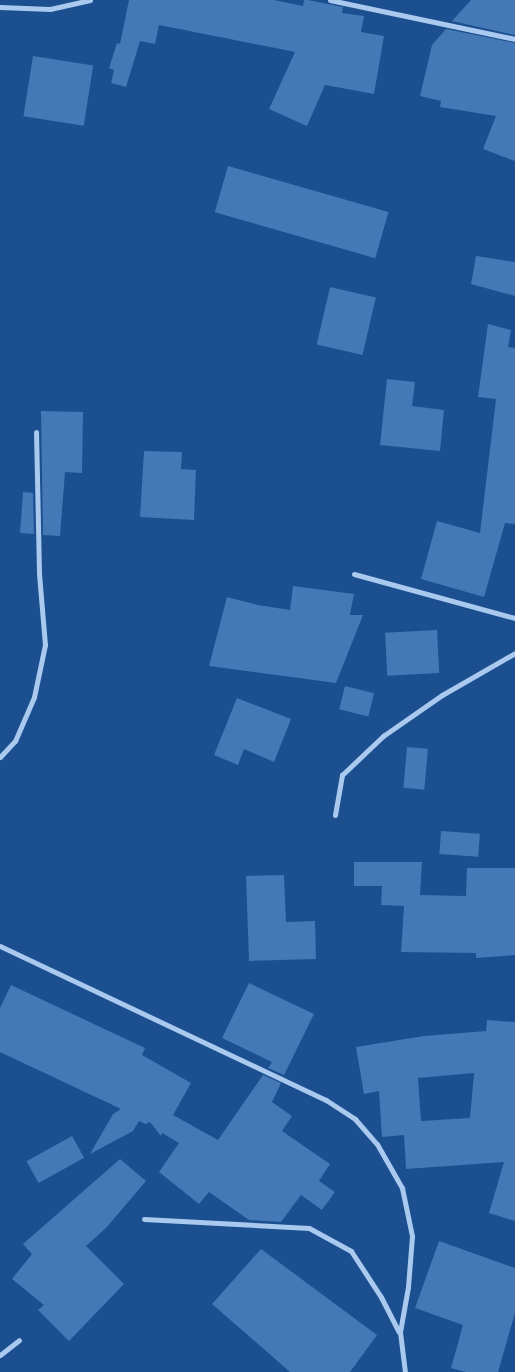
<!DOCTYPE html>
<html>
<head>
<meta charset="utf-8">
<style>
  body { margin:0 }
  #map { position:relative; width:515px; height:1372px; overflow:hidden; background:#1b4f8f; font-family:"Open Sans",sans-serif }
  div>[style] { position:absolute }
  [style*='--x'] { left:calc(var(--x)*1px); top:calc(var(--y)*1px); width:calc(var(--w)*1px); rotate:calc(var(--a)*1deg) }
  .building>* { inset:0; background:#4478b7; transform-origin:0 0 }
  .minor>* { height:5px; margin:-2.5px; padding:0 2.5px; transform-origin:2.5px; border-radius:2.5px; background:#a9c9ee }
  span { translate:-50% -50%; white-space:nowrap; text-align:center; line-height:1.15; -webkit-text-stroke:5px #1b4f8f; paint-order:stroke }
</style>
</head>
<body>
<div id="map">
  <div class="building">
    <div style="clip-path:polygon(129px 0,274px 0,303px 6px,304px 0,308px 0,343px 7px,342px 13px,364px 16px,361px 32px,384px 36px,374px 94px,325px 85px,307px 126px,269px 109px,295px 52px,159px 25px,155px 44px,140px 41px,126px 87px,111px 83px,114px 70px,109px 68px,117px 43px,120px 44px)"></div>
    <div style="clip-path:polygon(471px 0,515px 0,515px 35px,452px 21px)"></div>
    <div style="clip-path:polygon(446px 29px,515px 43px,515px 161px,483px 149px,496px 116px,440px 107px,441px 101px,420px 96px,432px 45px)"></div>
    <div style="left:33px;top:56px;width:61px;height:61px;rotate:9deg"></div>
    <div style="left:228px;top:166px;width:167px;height:48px;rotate:16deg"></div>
    <div style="clip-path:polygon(476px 256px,515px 262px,515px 296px,471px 284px)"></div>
    <div style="left:330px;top:287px;width:47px;height:59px;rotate:13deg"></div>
    <div style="clip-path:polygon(488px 324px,511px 330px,508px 347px,515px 348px,515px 524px,505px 523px,484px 597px,421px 579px,437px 521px,480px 533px,496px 399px,478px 397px)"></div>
    <div style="clip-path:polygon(387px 379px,415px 382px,412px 406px,444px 410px,440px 451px,380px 445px)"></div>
    <div style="clip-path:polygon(41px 411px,83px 412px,82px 473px,65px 472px,60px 536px,43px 535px)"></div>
    <div style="clip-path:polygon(144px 451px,182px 452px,181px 469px,196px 470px,194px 520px,140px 517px)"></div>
    <div style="clip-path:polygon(23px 492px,33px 493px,34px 534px,20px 533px)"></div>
    <div style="clip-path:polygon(293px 586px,354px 594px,350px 615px,363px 615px,336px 683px,209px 666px,227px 597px,258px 605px,290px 610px)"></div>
    <div style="left:437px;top:630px;width:43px;height:52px;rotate:87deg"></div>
    <div style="left:345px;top:686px;width:30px;height:24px;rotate:14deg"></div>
    <div style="clip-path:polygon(237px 698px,291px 719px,274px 762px,244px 749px,238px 765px,214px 755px)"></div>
    <div style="left:407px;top:747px;width:21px;height:41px;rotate:5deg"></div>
    <div style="left:441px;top:831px;width:39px;height:23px;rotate:4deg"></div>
    <div style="clip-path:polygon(354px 862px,422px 862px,420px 895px,466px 896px,467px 868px,515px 868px,515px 955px,476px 958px,476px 953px,401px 952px,404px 906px,381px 905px,382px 886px,354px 886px)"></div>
    <div style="clip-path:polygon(284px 875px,286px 922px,315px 921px,316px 959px,249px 961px,246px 876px)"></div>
    <div style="clip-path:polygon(249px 983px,314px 1014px,284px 1075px,268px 1068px,272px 1062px,222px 1038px)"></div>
    <div style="clip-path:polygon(11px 985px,145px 1048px,142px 1055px,191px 1083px,173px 1115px,218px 1140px,263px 1075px,281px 1083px,272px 1102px,292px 1116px,282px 1131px,330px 1164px,319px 1181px,335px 1192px,322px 1210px,301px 1195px,281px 1222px,249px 1220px,209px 1192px,199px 1204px,159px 1172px,179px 1143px,162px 1133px,161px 1136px,150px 1122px,145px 1124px,139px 1121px,133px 1131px,90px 1154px,113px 1114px,121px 1109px,0 1052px,0 1008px)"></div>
    <div style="clip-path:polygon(evenodd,487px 1020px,515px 1022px,515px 1221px,489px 1213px,504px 1162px,406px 1169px,404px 1135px,382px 1137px,379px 1091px,364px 1094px,356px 1047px,424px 1036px,486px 1031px,487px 1020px,474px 1073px,470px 1118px,421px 1121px,418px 1078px,474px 1073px)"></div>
    <div style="left:72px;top:1136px;width:25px;height:52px;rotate:61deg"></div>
    <div style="clip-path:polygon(120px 1159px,146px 1181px,106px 1228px,86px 1246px,124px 1284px,69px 1341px,38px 1310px,44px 1305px,12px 1279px,32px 1254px,23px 1244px)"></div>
    <div style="clip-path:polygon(439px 1241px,515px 1268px,515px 1313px,498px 1372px,466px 1372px,451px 1368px,463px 1325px,415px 1308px)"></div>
    <div style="clip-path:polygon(261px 1249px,377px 1335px,350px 1372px,290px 1372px,212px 1304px)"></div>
  </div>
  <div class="minor">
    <div style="--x:330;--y:0;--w:189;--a:11.9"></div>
    <div style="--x:0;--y:7;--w:50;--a:2.3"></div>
    <div style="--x:50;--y:9;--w:41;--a:-12.7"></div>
    <div style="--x:354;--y:574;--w:167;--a:15.3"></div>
    <div style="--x:0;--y:757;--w:22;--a:-47"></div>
    <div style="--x:15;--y:741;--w:48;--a:-66.6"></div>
    <div style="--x:34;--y:697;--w:53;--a:-78.1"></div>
    <div style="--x:45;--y:645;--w:72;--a:-94.8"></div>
    <div style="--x:39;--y:573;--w:141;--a:-91.2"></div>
    <div style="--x:335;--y:815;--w:41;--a:-80.1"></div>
    <div style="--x:342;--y:775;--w:57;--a:-43.6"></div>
    <div style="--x:383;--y:736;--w:72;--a:-34.8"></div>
    <div style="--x:442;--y:695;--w:84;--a:-29.9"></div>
    <div style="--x:0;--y:946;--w:361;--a:25.3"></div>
    <div style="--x:326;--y:1100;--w:35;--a:33"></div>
    <div style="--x:355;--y:1119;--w:33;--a:49"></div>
    <div style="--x:377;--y:1144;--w:51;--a:60.4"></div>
    <div style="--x:402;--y:1188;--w:49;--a:78.2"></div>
    <div style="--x:412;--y:1236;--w:51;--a:94.5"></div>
    <div style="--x:408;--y:1287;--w:46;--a:100.1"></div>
    <div style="--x:400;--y:1332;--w:40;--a:82.9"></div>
    <div style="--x:144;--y:1219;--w:165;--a:3.1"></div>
    <div style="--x:309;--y:1228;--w:48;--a:28.7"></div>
    <div style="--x:351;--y:1251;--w:55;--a:56.9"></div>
    <div style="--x:381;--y:1297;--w:39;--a:63"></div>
    <div style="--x:0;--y:1355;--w:24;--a:-38"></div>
  </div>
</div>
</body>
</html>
